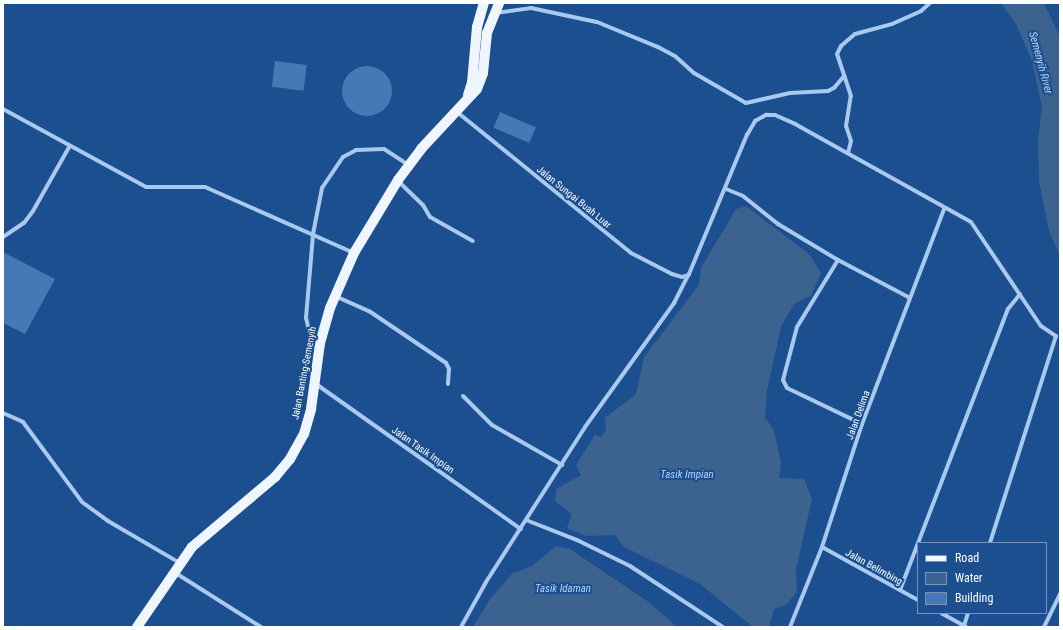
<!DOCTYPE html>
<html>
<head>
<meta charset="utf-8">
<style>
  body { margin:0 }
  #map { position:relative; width:1063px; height:630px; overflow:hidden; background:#1b4f8f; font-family:"Roboto Condensed",sans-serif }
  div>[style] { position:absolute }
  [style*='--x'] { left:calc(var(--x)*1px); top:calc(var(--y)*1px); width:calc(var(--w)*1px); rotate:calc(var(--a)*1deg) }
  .water>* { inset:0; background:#3c6290 }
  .building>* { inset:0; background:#4478b7; transform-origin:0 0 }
  .round { border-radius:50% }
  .minor>* { height:4px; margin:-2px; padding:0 2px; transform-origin:2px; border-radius:2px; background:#a9c9ee }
  .primary>* { height:10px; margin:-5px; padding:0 5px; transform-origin:5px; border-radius:5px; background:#f0f6ff }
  span { translate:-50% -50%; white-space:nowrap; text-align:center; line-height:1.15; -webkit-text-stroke:4px #1b4f8f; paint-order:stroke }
  .street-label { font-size:10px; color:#fff }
  .water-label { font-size:11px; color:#b5d3f5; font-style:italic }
  .frame { position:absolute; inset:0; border:4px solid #fff; pointer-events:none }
  .legend { position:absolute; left:917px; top:542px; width:130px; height:72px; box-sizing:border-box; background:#1b4f8f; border:1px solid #7695bc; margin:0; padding:5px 7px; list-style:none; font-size:12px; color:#fff }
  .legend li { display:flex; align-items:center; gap:8px; height:20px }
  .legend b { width:20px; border:1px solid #7695bc }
</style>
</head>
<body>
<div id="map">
  <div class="water">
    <div style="clip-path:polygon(1001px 3px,1044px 3px,1060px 37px,1060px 256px,1049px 231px,1039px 181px,1038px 141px,1042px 107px,1032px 61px,1016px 24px)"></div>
    <div style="clip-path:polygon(746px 206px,809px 254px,821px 273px,811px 296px,794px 304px,781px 327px,767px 391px,765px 417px,774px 431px,781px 462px,779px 478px,804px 479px,812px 499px,796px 569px,797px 592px,787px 604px,774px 609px,769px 627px,753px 627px,700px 584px,624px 547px,615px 535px,586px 536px,567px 528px,572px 514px,555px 501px,556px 489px,581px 475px,576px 465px,595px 435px,601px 437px,606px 430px,605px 418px,636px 394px,644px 357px,699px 285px,701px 268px,736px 209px)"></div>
    <div style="clip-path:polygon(556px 546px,570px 549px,650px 603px,677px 627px,473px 627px,490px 599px,512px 574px,532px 566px)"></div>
  </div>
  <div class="building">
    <div style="left:275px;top:61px;width:32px;height:26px;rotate:7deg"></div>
    <div class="round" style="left:342px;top:66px;width:50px;height:50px"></div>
    <div style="left:500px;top:112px;width:39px;height:17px;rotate:23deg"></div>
    <div style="clip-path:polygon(3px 252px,55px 279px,25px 334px,3px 323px)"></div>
  </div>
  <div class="minor">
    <div style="--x:496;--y:13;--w:35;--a:-8"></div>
    <div style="--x:531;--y:8;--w:67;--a:12"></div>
    <div style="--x:597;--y:22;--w:66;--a:22.3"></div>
    <div style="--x:658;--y:47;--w:19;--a:28"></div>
    <div style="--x:675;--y:56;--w:25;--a:42"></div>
    <div style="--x:694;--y:73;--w:60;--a:30"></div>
    <div style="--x:746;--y:103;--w:45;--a:-12.8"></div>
    <div style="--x:790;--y:93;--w:38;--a:-3"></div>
    <div style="--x:828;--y:91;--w:7;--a:-27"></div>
    <div style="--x:834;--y:88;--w:16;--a:-50"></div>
    <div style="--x:3;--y:109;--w:163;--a:28.6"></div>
    <div style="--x:146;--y:187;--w:59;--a:0"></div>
    <div style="--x:205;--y:187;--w:163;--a:23.9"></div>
    <div style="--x:457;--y:112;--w:224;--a:39"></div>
    <div style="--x:631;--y:253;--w:46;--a:27.1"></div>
    <div style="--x:672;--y:274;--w:10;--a:17"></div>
    <div style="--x:682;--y:277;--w:7;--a:-16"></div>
    <div style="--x:848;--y:153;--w:12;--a:-76"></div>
    <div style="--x:851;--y:141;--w:16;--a:-108"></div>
    <div style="--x:846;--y:126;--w:30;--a:-81"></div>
    <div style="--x:851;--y:96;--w:44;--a:-108.4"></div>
    <div style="--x:837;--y:54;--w:9;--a:-63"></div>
    <div style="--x:841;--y:46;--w:18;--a:-41"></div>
    <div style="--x:855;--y:34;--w:38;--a:-15"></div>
    <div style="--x:892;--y:24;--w:32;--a:-24"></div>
    <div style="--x:921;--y:11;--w:12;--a:-42"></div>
    <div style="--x:398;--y:181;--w:35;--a:44"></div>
    <div style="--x:423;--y:205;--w:14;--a:60"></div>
    <div style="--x:430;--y:217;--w:49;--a:29.2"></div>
    <div style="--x:726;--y:189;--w:18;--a:22"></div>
    <div style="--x:743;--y:196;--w:45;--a:38.7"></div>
    <div style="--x:778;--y:224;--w:70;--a:31"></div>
    <div style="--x:838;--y:260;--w:81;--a:27.8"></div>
    <div style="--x:3;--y:237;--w:25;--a:-34"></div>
    <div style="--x:24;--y:223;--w:15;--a:-53"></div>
    <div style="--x:33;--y:211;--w:73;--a:-60.6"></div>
    <div style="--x:838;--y:260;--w:79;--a:121.5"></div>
    <div style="--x:797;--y:327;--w:55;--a:104.8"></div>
    <div style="--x:783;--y:380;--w:9;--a:63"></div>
    <div style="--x:787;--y:388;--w:83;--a:25.6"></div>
    <div style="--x:335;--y:296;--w:37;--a:24"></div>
    <div style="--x:369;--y:311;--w:93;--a:34"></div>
    <div style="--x:446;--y:363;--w:7;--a:63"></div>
    <div style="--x:449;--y:369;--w:15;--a:94"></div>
    <div style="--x:317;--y:348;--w:15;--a:-118"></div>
    <div style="--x:310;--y:335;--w:17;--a:-103"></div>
    <div style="--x:306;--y:318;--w:84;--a:-85.2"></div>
    <div style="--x:313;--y:234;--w:47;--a:-78.9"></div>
    <div style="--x:322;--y:188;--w:37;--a:-56"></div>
    <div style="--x:343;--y:157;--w:15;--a:-28"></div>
    <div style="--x:356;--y:150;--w:28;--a:-2"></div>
    <div style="--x:384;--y:149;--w:30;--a:33"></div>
    <div style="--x:316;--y:384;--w:251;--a:35.3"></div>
    <div style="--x:463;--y:396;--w:41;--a:45"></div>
    <div style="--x:492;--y:425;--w:81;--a:29.7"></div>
    <div style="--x:3;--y:413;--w:22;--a:24"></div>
    <div style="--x:23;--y:422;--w:99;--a:53.6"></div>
    <div style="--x:82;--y:502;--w:32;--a:36"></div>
    <div style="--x:108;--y:521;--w:83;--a:30.3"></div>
    <div style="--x:526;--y:520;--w:55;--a:21.4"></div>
    <div style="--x:577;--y:540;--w:59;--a:26.1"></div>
    <div style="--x:630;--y:566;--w:111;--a:33.3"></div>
    <div style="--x:822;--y:547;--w:110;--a:28.9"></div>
    <div style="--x:174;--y:572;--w:103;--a:32.3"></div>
    <div style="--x:900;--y:590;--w:301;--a:-69"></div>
    <div style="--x:1008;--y:309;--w:19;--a:-51"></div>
    <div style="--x:941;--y:613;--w:29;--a:29"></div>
    <div style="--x:964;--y:626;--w:14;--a:-73"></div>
    <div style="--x:461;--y:627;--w:51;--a:-60.9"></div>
    <div style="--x:486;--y:582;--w:184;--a:-57.4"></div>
    <div style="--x:585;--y:427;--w:153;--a:-54.3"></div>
    <div style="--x:674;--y:303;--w:33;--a:-63"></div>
    <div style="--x:689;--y:274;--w:151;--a:-67.4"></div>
    <div style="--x:747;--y:135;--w:16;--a:-60"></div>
    <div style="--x:755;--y:121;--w:13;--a:-29"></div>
    <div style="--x:766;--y:115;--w:9;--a:0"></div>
    <div style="--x:775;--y:115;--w:22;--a:24"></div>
    <div style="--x:795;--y:124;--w:201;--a:29.1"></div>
    <div style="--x:971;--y:222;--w:125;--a:56.1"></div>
    <div style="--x:1041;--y:326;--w:18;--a:34"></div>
    <div style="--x:1056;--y:336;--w:217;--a:107.7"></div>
    <div style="--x:790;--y:627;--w:86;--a:-68.2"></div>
    <div style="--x:822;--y:547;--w:129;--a:-72"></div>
    <div style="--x:862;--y:424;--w:230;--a:-69.1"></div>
    <div style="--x:1044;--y:627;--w:37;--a:-64"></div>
  </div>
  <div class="primary">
    <div style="--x:468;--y:95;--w:13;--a:-72"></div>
    <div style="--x:472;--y:83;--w:56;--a:-84.9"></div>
    <div style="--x:477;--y:27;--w:25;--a:-74"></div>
    <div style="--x:137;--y:627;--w:97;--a:-55.5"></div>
    <div style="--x:192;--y:547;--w:109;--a:-40.1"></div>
    <div style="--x:275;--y:477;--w:23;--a:-50"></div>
    <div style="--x:290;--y:459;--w:29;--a:-61"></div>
    <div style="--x:304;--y:434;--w:26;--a:-74"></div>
    <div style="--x:311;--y:409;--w:67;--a:-82.2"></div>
    <div style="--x:320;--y:343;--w:36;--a:-74"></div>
    <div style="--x:330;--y:308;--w:60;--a:-66.4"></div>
    <div style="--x:354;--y:253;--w:85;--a:-58.9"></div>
    <div style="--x:398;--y:180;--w:39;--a:-53"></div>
    <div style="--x:421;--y:149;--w:82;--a:-47"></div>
    <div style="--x:477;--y:89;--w:17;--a:-69"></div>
    <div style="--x:483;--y:73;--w:40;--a:-84.3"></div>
    <div style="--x:487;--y:33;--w:32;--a:-68"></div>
  </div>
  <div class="street-label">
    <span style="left:574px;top:197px;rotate:39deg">Jalan Sungai Buah Luar</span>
    <span style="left:304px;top:373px;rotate:-79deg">Jalan Banting-Semenyih</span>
    <span style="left:858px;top:415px;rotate:-70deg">Jalan Delima</span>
    <span style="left:423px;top:450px;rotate:35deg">Jalan Tasik Impian</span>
    <span style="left:874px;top:567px;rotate:29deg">Jalan Belimbing</span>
  </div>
  <div class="water-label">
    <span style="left:1040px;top:63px;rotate:75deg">Semenyih River</span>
    <span style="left:687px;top:475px">Tasik Impian</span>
    <span style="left:563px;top:589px">Tasik Idaman</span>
  </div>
  <div class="frame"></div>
  <ul class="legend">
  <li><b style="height:5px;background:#f0f6ff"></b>Road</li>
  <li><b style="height:11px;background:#3c6290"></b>Water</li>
  <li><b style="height:11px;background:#4478b7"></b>Building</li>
  </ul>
</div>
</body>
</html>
